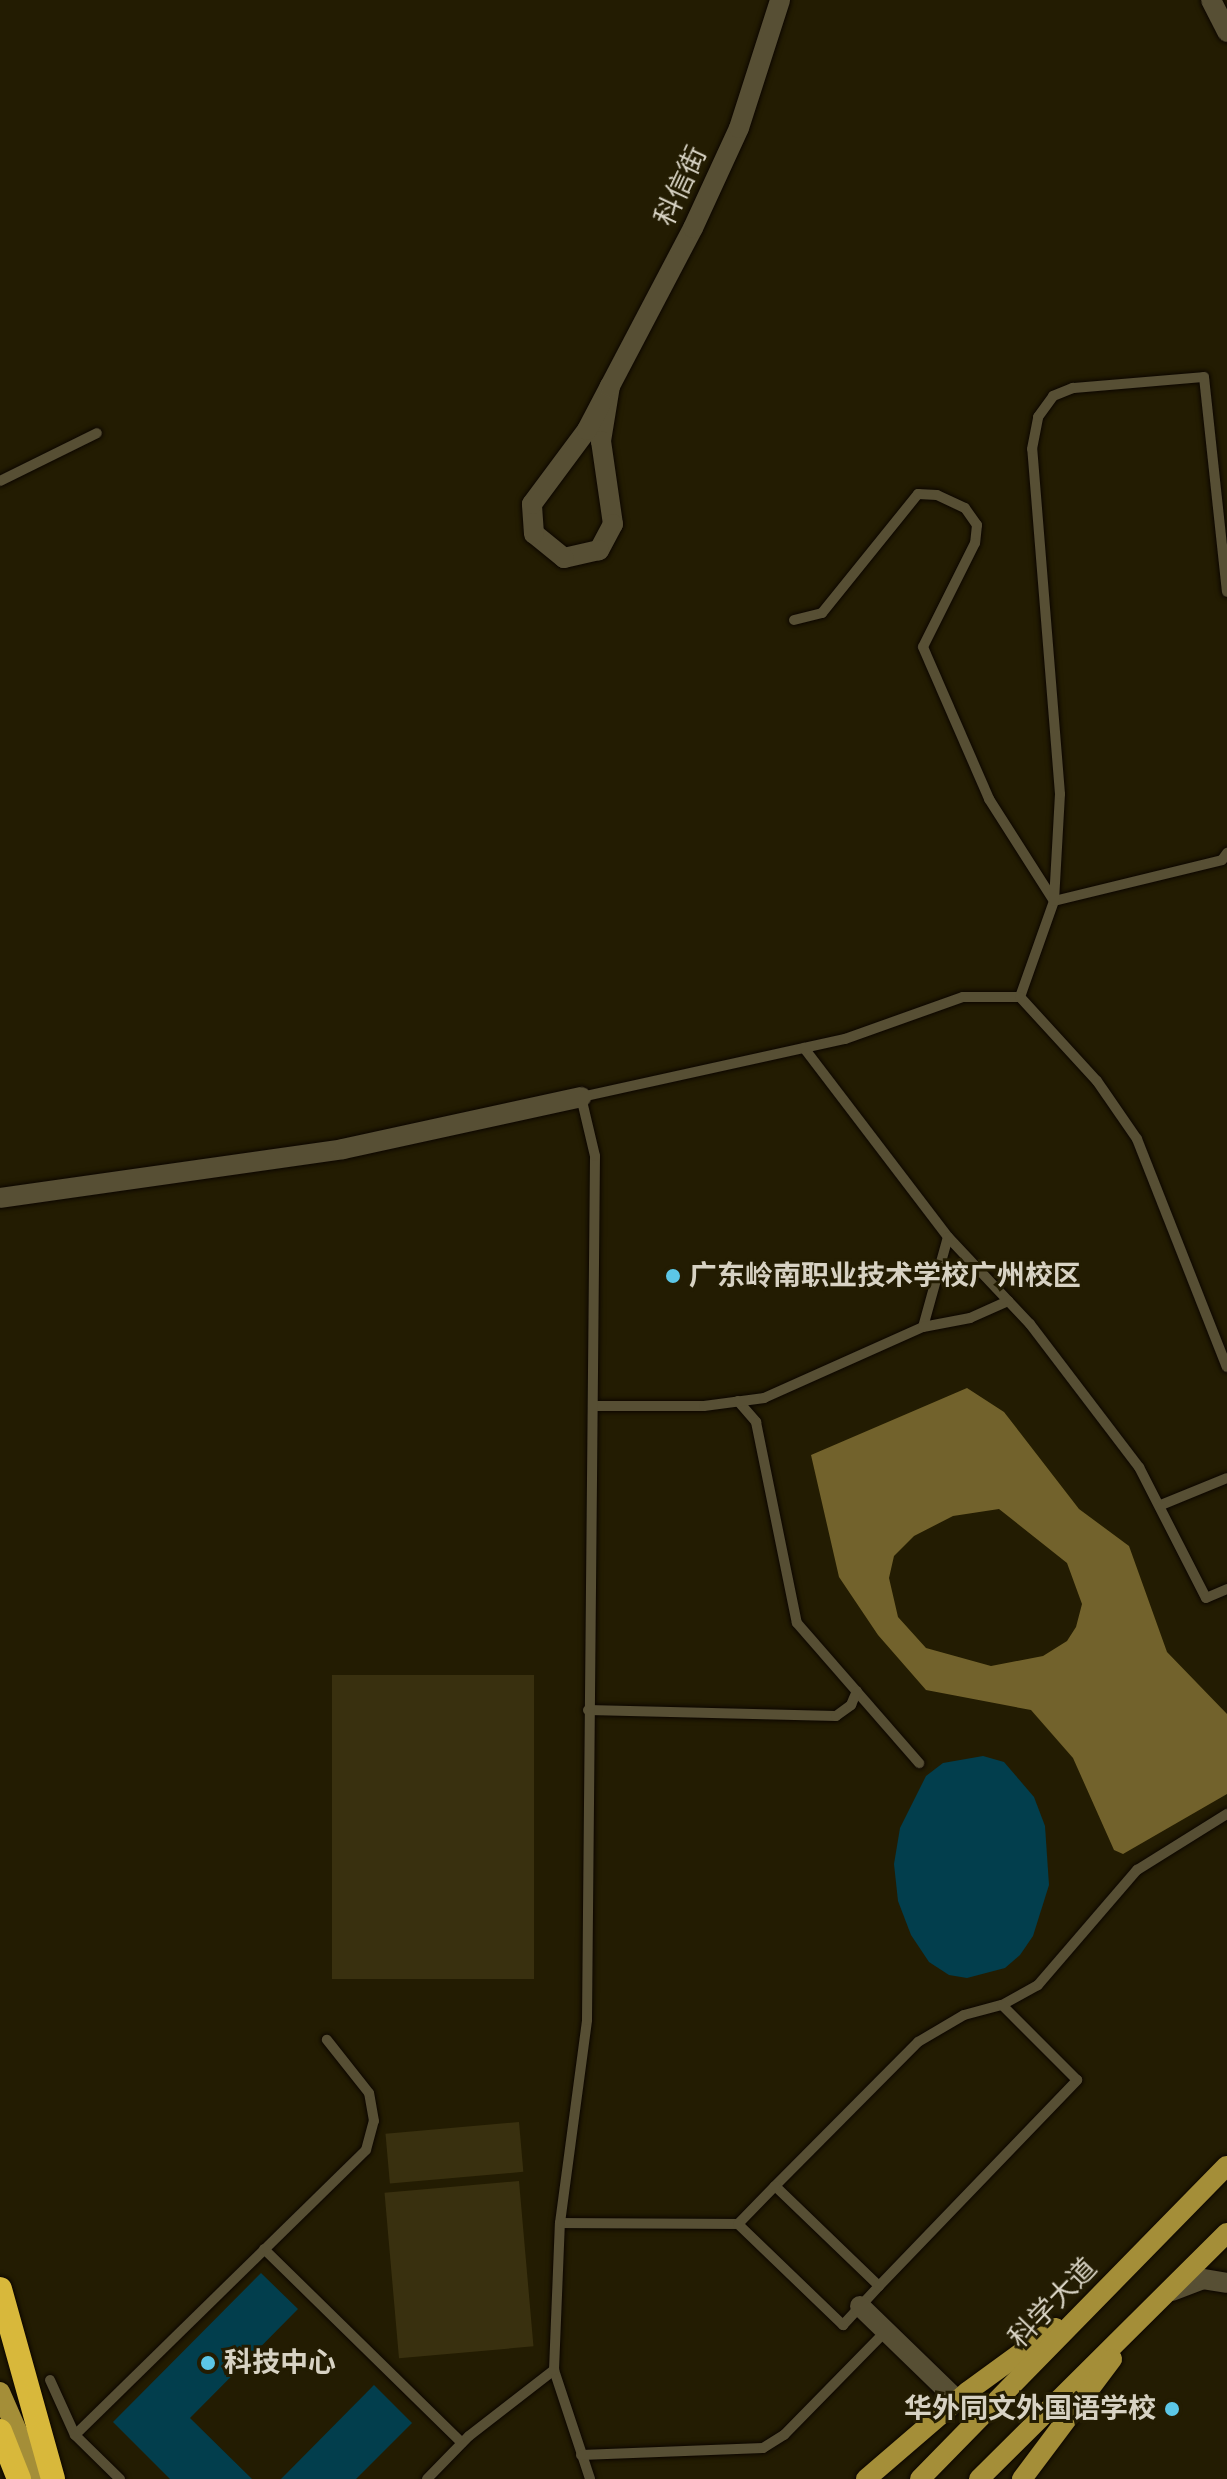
<!DOCTYPE html>
<html>
<head>
<meta charset="utf-8">
<style>
  body { margin:0 }
  #map { position:relative; width:1227px; height:2479px; overflow:hidden; background:#231c02; font-family:"Crimson Pro","Noto Sans SC",serif }
  div>[style] { position:absolute }
  [style*='--x'] { left:calc(var(--x)*1px); top:calc(var(--y)*1px); width:calc(var(--w)*1px); rotate:calc(var(--a)*1deg) }
  .green>* { inset:0; background:#39300f; transform-origin:0 0 }
  .water>* { inset:0; background:#72622c }
  .building>* { inset:0; background:#023e4d }
  .roads { filter:drop-shadow(0 0 2px #0c0600) drop-shadow(0 0 2px #0c0600) }
  .service>* { height:10px; margin:-5px; padding:0 5px; transform-origin:5px; border-radius:5px; background:#574f34 }
  .minor>* { height:20px; margin:-10px; padding:0 10px; transform-origin:10px; border-radius:10px; background:#574f34 }
  .tertiary>* { height:20px; margin:-10px; padding:0 10px; transform-origin:10px; border-radius:10px; background:#574f34 }
  .primary>* { height:20px; margin:-10px; padding:0 10px; transform-origin:10px; border-radius:10px; background:#a48e38 }
  .motorway>* { height:24px; margin:-12px; padding:0 12px; transform-origin:12px; border-radius:12px; background:#d8b83b }
  .dots>* { width:22px; height:22px; translate:-50% -50%; box-sizing:border-box; border:4px solid #231c02; border-radius:50% }
  span { translate:-50% -50%; white-space:nowrap; text-align:center; line-height:1.15; -webkit-text-stroke:6px #231c02; paint-order:stroke }
  .street-label { font-size:28px; color:#d7d2c3 }
  .poi-label { font-size:28px; color:#d7d2c3; font-weight:700 }
  .left { translate:0 -50%; text-align:left }
  .right { translate:-100% -50%; text-align:right }
</style>
</head>
<body>
<div id="map">
  <div class="green">
    <div style="left:534px;top:1675px;width:304px;height:202px;rotate:90deg"></div>
    <div style="left:519px;top:2122px;width:50px;height:134px;rotate:85deg"></div>
    <div style="left:519px;top:2181px;width:166px;height:135px;rotate:85deg"></div>
  </div>
  <div class="water">
    <div style="clip-path:polygon(evenodd,967px 1388px,1004px 1412px,1079px 1509px,1129px 1546px,1167px 1652px,1227px 1714px,1227px 1794px,1123px 1854px,1114px 1850px,1073px 1758px,1031px 1710px,926px 1690px,878px 1635px,839px 1577px,811px 1455px,967px 1388px,999px 1509px,1067px 1563px,1082px 1604px,1076px 1627px,1067px 1641px,1043px 1656px,991px 1666px,926px 1648px,898px 1617px,889px 1578px,894px 1556px,914px 1536px,953px 1516px,999px 1509px)"></div>
  </div>
  <div class="building">
    <div style="clip-path:polygon(983px 1756px,1004px 1762px,1034px 1797px,1045px 1826px,1049px 1885px,1033px 1936px,1020px 1955px,1005px 1968px,967px 1978px,949px 1975px,929px 1962px,911px 1935px,898px 1901px,894px 1864px,900px 1828px,926px 1776px,943px 1763px)"></div>
    <div style="clip-path:polygon(261px 2273px,298px 2309px,190px 2418px,252px 2479px,170px 2479px,113px 2422px)"></div>
    <div style="clip-path:polygon(374px 2385px,412px 2423px,356px 2479px,281px 2479px)"></div>
  </div>
  <div class="roads">
    <div class="service">
      <div style="--x:0;--y:481;--w:108;--a:-26.3"></div>
      <div style="--x:794;--y:620;--w:29;--a:-14"></div>
      <div style="--x:822;--y:613;--w:153;--a:-51.1"></div>
      <div style="--x:918;--y:494;--w:19;--a:3"></div>
      <div style="--x:937;--y:495;--w:31;--a:25"></div>
      <div style="--x:965;--y:508;--w:21;--a:55"></div>
      <div style="--x:977;--y:525;--w:18;--a:96"></div>
      <div style="--x:975;--y:543;--w:116;--a:116.6"></div>
      <div style="--x:923;--y:647;--w:166;--a:66.5"></div>
      <div style="--x:989;--y:799;--w:121;--a:57.5"></div>
      <div style="--x:1054;--y:901;--w:173;--a:-13.7"></div>
      <div style="--x:1222;--y:860;--w:9;--a:-54"></div>
      <div style="--x:1020;--y:997;--w:102;--a:-70.5"></div>
      <div style="--x:1054;--y:901;--w:107;--a:-86.8"></div>
      <div style="--x:1060;--y:794;--w:346;--a:-94.6"></div>
      <div style="--x:1032;--y:449;--w:33;--a:-79"></div>
      <div style="--x:1038;--y:417;--w:26;--a:-54"></div>
      <div style="--x:1053;--y:396;--w:22;--a:-22"></div>
      <div style="--x:1073;--y:388;--w:131;--a:-4.8"></div>
      <div style="--x:1204;--y:377;--w:216;--a:83.9"></div>
      <div style="--x:804;--y:1048;--w:238;--a:52.7"></div>
      <div style="--x:948;--y:1237;--w:120;--a:46.7"></div>
      <div style="--x:1030;--y:1324;--w:180;--a:52.7"></div>
      <div style="--x:1139;--y:1467;--w:147;--a:62.9"></div>
      <div style="--x:1206;--y:1598;--w:23;--a:-23"></div>
      <div style="--x:923;--y:1327;--w:93;--a:-74.5"></div>
      <div style="--x:738;--y:1401;--w:28;--a:49"></div>
      <div style="--x:756;--y:1422;--w:205;--a:78.5"></div>
      <div style="--x:797;--y:1623;--w:186;--a:48.9"></div>
      <div style="--x:595;--y:1406;--w:109;--a:0"></div>
      <div style="--x:704;--y:1406;--w:61;--a:-7.6"></div>
      <div style="--x:764;--y:1398;--w:174;--a:-24.1"></div>
      <div style="--x:923;--y:1327;--w:48;--a:-10.8"></div>
      <div style="--x:970;--y:1318;--w:42;--a:-24.1"></div>
      <div style="--x:1161;--y:1505;--w:71;--a:-22.2"></div>
      <div style="--x:588;--y:1710;--w:248;--a:1.4"></div>
      <div style="--x:836;--y:1716;--w:19;--a:-36"></div>
      <div style="--x:851;--y:1705;--w:15;--a:-67"></div>
      <div style="--x:775;--y:2186;--w:203;--a:-45.2"></div>
      <div style="--x:918;--y:2042;--w:53;--a:-30.4"></div>
      <div style="--x:964;--y:2015;--w:39;--a:-15"></div>
      <div style="--x:1002;--y:2005;--w:41;--a:-29.1"></div>
      <div style="--x:1038;--y:1985;--w:152;--a:-49.3"></div>
      <div style="--x:1137;--y:1870;--w:106;--a:-31.9"></div>
      <div style="--x:560;--y:2223;--w:178;--a:0.3"></div>
      <div style="--x:738;--y:2224;--w:146;--a:43.9"></div>
      <div style="--x:843;--y:2325;--w:53;--a:-47.3"></div>
      <div style="--x:879;--y:2286;--w:144;--a:-136.1"></div>
      <div style="--x:775;--y:2186;--w:53;--a:134.2"></div>
      <div style="--x:264;--y:2249;--w:277;--a:44.4"></div>
      <div style="--x:879;--y:2286;--w:286;--a:-46.1"></div>
      <div style="--x:1077;--y:2080;--w:106;--a:-135"></div>
      <div style="--x:554;--y:2370;--w:115;--a:71.7"></div>
      <div style="--x:50;--y:2380;--w:60;--a:65.6"></div>
      <div style="--x:75;--y:2435;--w:63;--a:44.4"></div>
      <div style="--x:75;--y:2435;--w:407;--a:-44.4"></div>
      <div style="--x:366;--y:2150;--w:30;--a:-75"></div>
      <div style="--x:374;--y:2121;--w:28;--a:-100"></div>
      <div style="--x:369;--y:2093;--w:68;--a:-128.4"></div>
      <div style="--x:581;--y:2455;--w:182;--a:-2.2"></div>
      <div style="--x:763;--y:2448;--w:25;--a:-32"></div>
      <div style="--x:784;--y:2435;--w:146;--a:-45.6"></div>
      <div style="--x:427;--y:2479;--w:60;--a:-45.7"></div>
      <div style="--x:469;--y:2436;--w:108;--a:-37.8"></div>
      <div style="--x:554;--y:2370;--w:147;--a:-87.7"></div>
      <div style="--x:560;--y:2223;--w:205;--a:-82.4"></div>
      <div style="--x:587;--y:2020;--w:864;--a:-89.47"></div>
      <div style="--x:595;--y:1156;--w:61;--a:-103.3"></div>
      <div style="--x:581;--y:1097;--w:270;--a:-12.4"></div>
      <div style="--x:845;--y:1039;--w:125;--a:-19.6"></div>
      <div style="--x:963;--y:997;--w:57;--a:0"></div>
      <div style="--x:1020;--y:997;--w:114;--a:47.5"></div>
      <div style="--x:1097;--y:1081;--w:70;--a:55.4"></div>
      <div style="--x:1137;--y:1139;--w:245;--a:68.5"></div>
    </div>
    <div class="minor">
      <div style="--x:610;--y:386;--w:56;--a:99.3"></div>
      <div style="--x:601;--y:441;--w:84;--a:81.8"></div>
      <div style="--x:613;--y:524;--w:30;--a:118"></div>
      <div style="--x:599;--y:550;--w:36;--a:167"></div>
      <div style="--x:564;--y:558;--w:38;--a:-141"></div>
      <div style="--x:534;--y:534;--w:30;--a:-94"></div>
      <div style="--x:532;--y:504;--w:92;--a:-53.4"></div>
      <div style="--x:587;--y:430;--w:50;--a:-62.4"></div>
      <div style="--x:610;--y:386;--w:178;--a:-62.3"></div>
      <div style="--x:693;--y:228;--w:110;--a:-65.3"></div>
      <div style="--x:739;--y:128;--w:134;--a:-72.2"></div>
      <div style="--x:0;--y:1198;--w:346;--a:-8.1"></div>
      <div style="--x:343;--y:1149;--w:244;--a:-12.3"></div>
      <div style="--x:860;--y:2306;--w:135;--a:44.1"></div>
    </div>
    <div class="tertiary">
      <div style="--x:1211;--y:0;--w:36;--a:63"></div>
      <div style="--x:1172;--y:2291;--w:33;--a:-21"></div>
      <div style="--x:1203;--y:2279;--w:24;--a:9"></div>
    </div>
    <div class="primary">
      <div style="--x:0;--y:2392;--w:95;--a:66.4"></div>
      <div style="--x:866;--y:2479;--w:133;--a:-40.7"></div>
      <div style="--x:967;--y:2392;--w:109;--a:-36"></div>
      <div style="--x:920;--y:2479;--w:438;--a:-45.6"></div>
      <div style="--x:979;--y:2479;--w:349;--a:-44.8"></div>
      <div style="--x:1022;--y:2479;--w:150;--a:-53.1"></div>
    </div>
    <div class="motorway">
      <div style="--x:0;--y:2289;--w:197;--a:74.4"></div>
      <div style="--x:0;--y:2431;--w:52;--a:68.4"></div>
    </div>
  </div>
  <div class="dots">
    <div style="left:673px;top:1276px;background:#5cc7e7"></div>
    <div style="left:208px;top:2363px;background:#5cc7e7"></div>
    <div style="left:1172px;top:2409px;background:#5cc7e7"></div>
  </div>
  <div class="street-label">
    <span style="left:681px;top:186px;rotate:-65deg">科信街</span>
    <span style="left:1053px;top:2303px;rotate:-46deg">科学大道</span>
  </div>
  <div class="poi-label">
    <span class="left" style="left:689px;top:1276px">广东岭南职业技术学校广州校区</span>
    <span class="left" style="left:224px;top:2363px">科技中心</span>
    <span class="right" style="left:1156px;top:2409px">华外同文外国语学校</span>
  </div>
</div>
</body>
</html>
